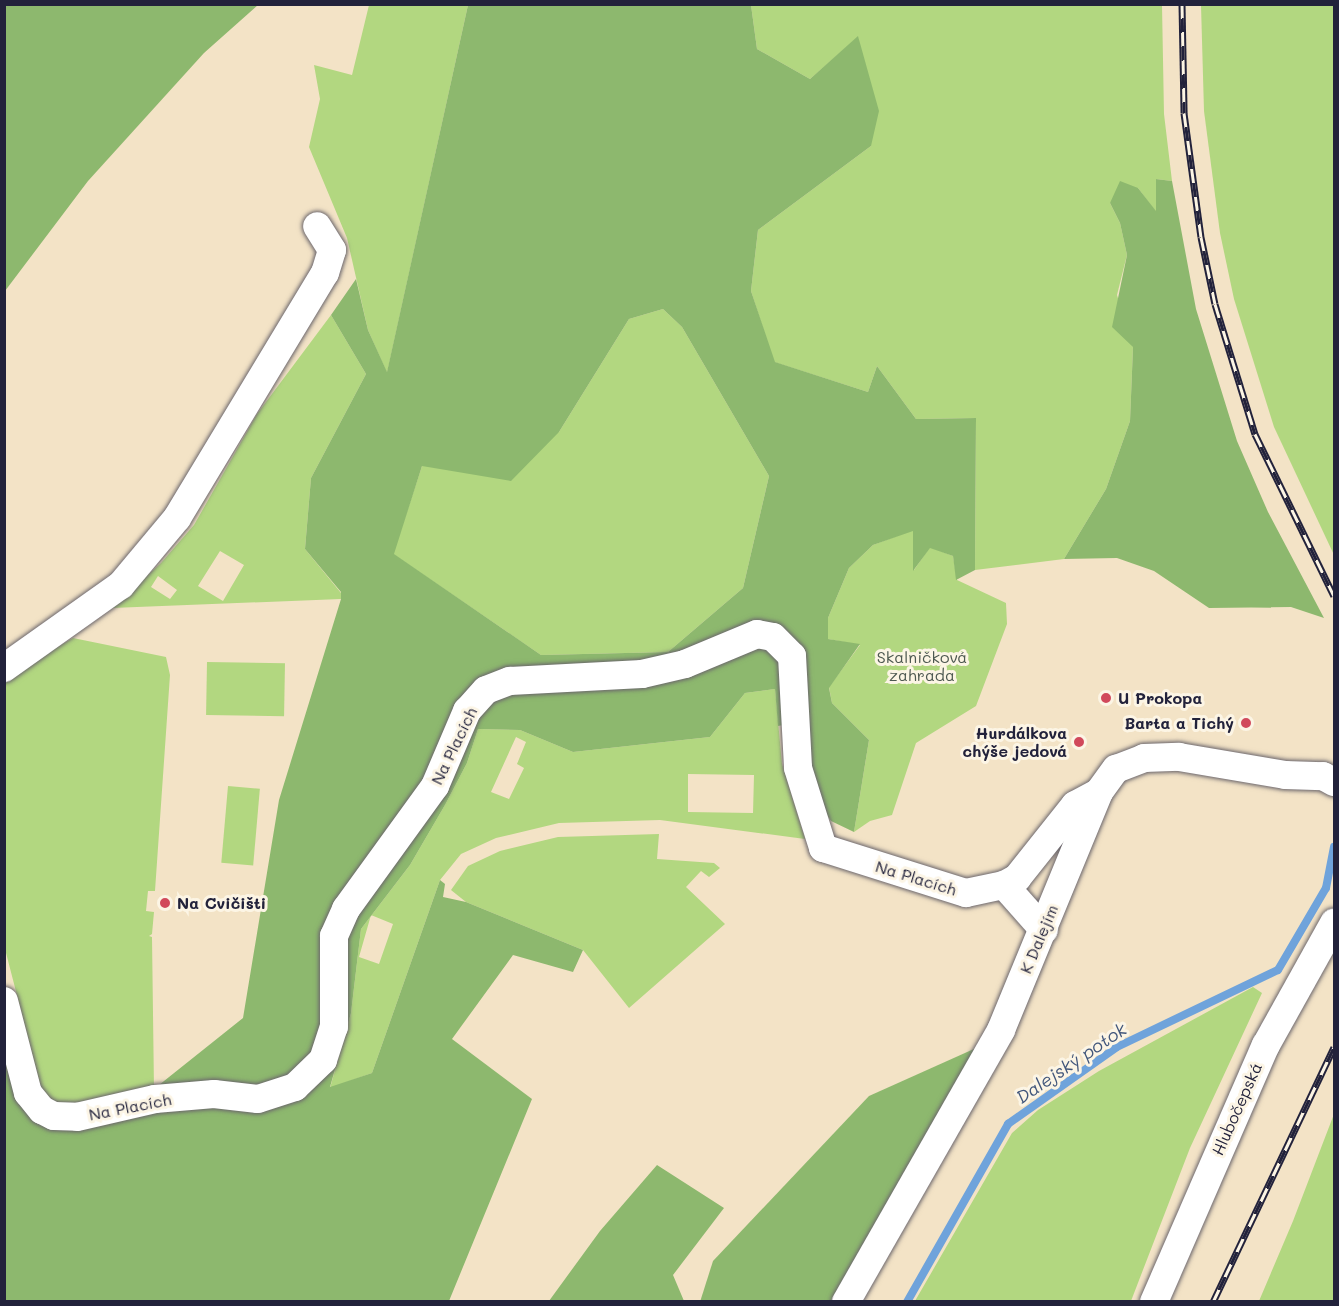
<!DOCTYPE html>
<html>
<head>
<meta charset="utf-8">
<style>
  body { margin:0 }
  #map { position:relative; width:1339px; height:1306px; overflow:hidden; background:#f3e3c6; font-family:Mali,sans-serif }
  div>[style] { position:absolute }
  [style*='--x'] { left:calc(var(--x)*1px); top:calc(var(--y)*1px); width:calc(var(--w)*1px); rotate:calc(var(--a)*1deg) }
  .green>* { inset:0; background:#b2d780; transform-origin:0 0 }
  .forest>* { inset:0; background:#8db86e }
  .stream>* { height:8px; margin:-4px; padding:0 4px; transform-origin:4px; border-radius:4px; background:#6fa3db }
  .roads { filter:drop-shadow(0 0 2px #6b666c) drop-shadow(0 0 2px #6b666c) }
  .minor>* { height:28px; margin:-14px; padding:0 14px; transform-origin:14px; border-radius:14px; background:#fff }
  .rail>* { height:7px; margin-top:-3.5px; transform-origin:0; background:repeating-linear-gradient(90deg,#fcf5e5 0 14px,#22223b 0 28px); box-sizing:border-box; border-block:2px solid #22223b }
  .dots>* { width:16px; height:16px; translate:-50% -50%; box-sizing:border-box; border:3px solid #fcf5e5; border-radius:50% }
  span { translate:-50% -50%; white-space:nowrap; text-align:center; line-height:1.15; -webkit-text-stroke:6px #fcf5e5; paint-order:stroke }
  .park-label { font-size:16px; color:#4d5850 }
  .poi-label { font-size:16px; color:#22223b; font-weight:700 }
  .left { translate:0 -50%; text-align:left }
  .right { translate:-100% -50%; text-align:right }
  .street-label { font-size:16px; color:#22223b }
  .water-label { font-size:18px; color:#41567b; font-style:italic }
  .frame { position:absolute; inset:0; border:6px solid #22223b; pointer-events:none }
</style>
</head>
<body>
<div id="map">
  <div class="green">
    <div style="clip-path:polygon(369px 5px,468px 5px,387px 373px,368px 330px,347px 238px,309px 147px,320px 99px,314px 65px,352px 75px)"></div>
    <div style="clip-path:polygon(751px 5px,1162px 5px,1164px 114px,1172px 181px,1156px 179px,1156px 212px,1138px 188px,1110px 203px,1120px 223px,1127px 255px,1117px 295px,1133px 347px,1130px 421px,1106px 489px,1064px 559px,975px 570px,976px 418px,916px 419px,877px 366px,868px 392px,774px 362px,751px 291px,758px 230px,871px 146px,858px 37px,810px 79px,757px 49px)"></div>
    <div style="clip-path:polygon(1201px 5px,1334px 5px,1334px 555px,1274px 427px,1234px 299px,1220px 233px,1204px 111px)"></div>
    <div style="clip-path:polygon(663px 309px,682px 327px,769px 476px,743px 588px,668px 652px,541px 655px,393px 554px,422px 466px,559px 432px,629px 319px)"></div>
    <div style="clip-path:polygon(evenodd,331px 315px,366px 374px,311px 478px,305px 549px,341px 593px,341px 599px,112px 608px,161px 563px,194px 525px,257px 414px,331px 315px,220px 551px,244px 565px,223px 601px,198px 586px,220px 551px,331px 315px,158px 576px,177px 590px,170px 599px,151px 587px,158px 576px)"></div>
    <div style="clip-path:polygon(913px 530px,914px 570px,930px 547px,953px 556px,957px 580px,1006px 603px,1007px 624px,976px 706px,916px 743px,892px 815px,870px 821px,854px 832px,869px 740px,832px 703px,829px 687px,860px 645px,828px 639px,828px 618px,849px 568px,873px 545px)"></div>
    <div style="clip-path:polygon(73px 638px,166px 657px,170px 675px,155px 891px,148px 891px,146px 911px,154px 912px,152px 934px,149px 936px,152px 937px,154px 1089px,56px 1111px,42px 1092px,5px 949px,4px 678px)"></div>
    <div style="left:207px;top:662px;width:78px;height:53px;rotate:1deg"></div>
    <div style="clip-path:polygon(evenodd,775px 689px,782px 764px,805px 839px,660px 820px,559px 823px,496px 838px,461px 854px,440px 880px,372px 1073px,330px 1088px,351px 1013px,361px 929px,410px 865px,445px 805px,467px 763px,478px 729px,520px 730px,573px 752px,710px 737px,745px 693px,775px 689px,516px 737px,526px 742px,517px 764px,524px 768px,509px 799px,491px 792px,516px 737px,775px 689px,688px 774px,754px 775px,753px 813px,688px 812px,688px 774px,775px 689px,371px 915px,393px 924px,379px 964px,359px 957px,371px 915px)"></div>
    <div style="left:228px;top:786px;width:32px;height:77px;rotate:5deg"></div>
    <div style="clip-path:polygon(659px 834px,657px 859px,714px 863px,720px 868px,709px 877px,701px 871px,686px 887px,725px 924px,629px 1008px,583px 950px,466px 902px,451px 890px,468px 866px,500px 851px,558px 837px)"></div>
    <div style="clip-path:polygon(1253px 987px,1262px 993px,1190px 1148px,1131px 1301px,915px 1301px,1012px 1133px,1038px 1110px,1099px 1071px)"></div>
    <div style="clip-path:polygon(1334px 1114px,1334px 1301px,1259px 1301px,1293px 1221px)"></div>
  </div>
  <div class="forest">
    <div style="clip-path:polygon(5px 4px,258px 5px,204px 53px,88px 181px,5px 291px)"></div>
    <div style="clip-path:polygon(evenodd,468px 5px,751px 5px,757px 49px,810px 79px,858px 36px,879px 111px,871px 146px,758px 230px,751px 291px,775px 362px,868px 392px,877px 366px,916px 419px,976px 418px,975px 570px,956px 580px,953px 556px,930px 548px,913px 571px,913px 531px,873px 545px,849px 568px,828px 618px,828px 639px,860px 644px,829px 688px,832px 703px,869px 740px,854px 832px,831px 821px,813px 794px,800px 722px,778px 726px,775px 689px,745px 693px,710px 737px,573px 752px,520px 730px,478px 729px,467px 763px,445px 805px,410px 865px,361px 929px,351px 1013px,330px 1087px,372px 1073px,440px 880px,445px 884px,443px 897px,466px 902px,583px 950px,573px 972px,513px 955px,452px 1039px,532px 1099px,449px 1301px,5px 1301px,4px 1009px,42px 1092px,56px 1111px,154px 1089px,243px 1018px,279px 800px,341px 599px,341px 592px,305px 549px,311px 478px,366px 374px,331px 315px,356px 279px,368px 330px,387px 372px,468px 5px,663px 309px,682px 327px,769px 476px,743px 588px,668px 652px,541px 655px,394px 554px,422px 466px,511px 481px,559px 432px,629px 319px,663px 309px)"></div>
    <div style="clip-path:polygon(1156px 179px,1172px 181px,1196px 309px,1237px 441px,1268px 512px,1324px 618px,1291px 607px,1209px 608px,1154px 571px,1117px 558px,1064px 559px,1106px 489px,1130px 421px,1133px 347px,1112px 327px,1127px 255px,1120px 223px,1110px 203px,1120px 181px,1138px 188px,1156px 211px)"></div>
    <div style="clip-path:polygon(985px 1044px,831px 1301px,700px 1302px,713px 1261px,869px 1096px)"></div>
    <div style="clip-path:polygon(657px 1165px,724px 1208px,673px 1275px,684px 1301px,549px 1301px,600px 1231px)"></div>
  </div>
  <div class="stream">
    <div style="--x:907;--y:1302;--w:205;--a:-60.4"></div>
    <div style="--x:1008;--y:1124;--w:133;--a:-35.2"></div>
    <div style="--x:1117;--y:1047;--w:178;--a:-25.6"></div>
    <div style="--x:1278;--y:970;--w:95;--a:-59.7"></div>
    <div style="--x:1326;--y:888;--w:42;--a:-79"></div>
  </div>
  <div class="roads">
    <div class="minor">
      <div style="--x:4;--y:668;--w:143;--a:-35.4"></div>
      <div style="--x:121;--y:585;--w:87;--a:-50.1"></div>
      <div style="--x:177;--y:518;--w:286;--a:-58.9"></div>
      <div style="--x:325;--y:273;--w:24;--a:-73"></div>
      <div style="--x:332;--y:250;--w:28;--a:-122"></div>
      <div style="--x:1004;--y:885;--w:60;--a:48.4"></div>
      <div style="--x:4;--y:1001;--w:95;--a:75.4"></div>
      <div style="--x:28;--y:1093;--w:22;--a:51"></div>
      <div style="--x:42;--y:1110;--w:13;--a:27"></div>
      <div style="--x:54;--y:1116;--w:23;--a:2"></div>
      <div style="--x:77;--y:1117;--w:80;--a:-13"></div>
      <div style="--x:155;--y:1099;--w:59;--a:-4.8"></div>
      <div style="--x:214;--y:1094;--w:44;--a:6.5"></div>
      <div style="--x:258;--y:1099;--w:39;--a:-18"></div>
      <div style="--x:295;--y:1087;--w:39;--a:-44"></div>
      <div style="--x:323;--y:1060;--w:35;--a:-72"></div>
      <div style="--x:334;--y:1027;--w:91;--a:-90"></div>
      <div style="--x:334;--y:936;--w:30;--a:-66"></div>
      <div style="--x:346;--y:909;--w:152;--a:-54.1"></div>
      <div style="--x:435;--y:786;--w:82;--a:-66.9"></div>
      <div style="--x:467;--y:711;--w:28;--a:-48"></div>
      <div style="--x:486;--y:690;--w:26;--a:-21"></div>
      <div style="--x:510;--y:681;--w:132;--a:-3"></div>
      <div style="--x:642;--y:674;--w:44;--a:-13.1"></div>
      <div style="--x:685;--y:664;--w:78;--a:-22.6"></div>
      <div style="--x:757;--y:634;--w:16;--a:11"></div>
      <div style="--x:773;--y:637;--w:27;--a:45"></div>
      <div style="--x:792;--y:656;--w:112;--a:86.9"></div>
      <div style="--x:798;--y:768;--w:84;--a:72.6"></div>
      <div style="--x:823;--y:848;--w:150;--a:17.5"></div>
      <div style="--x:966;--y:893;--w:39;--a:-12"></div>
      <div style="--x:1004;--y:885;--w:15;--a:-28"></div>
      <div style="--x:1017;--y:878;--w:93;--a:-51.5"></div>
      <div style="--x:1075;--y:805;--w:27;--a:-28"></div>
      <div style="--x:846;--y:1302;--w:313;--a:-60.3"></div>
      <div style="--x:1001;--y:1030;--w:257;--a:-67.6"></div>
      <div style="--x:1099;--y:792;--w:29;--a:-54"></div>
      <div style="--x:1116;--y:769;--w:30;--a:-21"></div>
      <div style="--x:1144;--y:758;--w:35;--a:-2"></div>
      <div style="--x:1179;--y:757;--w:108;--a:9.6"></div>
      <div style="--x:1285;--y:775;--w:38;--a:2"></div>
      <div style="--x:1323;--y:776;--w:13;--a:29"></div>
      <div style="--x:1154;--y:1302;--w:280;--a:-66.5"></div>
      <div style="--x:1266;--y:1045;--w:140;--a:-60.9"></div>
    </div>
  </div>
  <div class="rail">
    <div style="--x:1182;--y:4;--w:109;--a:88.9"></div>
    <div style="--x:1184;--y:113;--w:125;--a:82.2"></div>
    <div style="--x:1201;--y:237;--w:68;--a:78.2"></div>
    <div style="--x:1215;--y:304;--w:136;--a:72.9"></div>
    <div style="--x:1255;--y:434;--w:180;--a:64"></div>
    <div style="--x:1213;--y:1302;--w:282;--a:-64.6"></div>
  </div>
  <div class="dots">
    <div style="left:1106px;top:698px;background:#d1495b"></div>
    <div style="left:1246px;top:723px;background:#d1495b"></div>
    <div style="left:1079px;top:742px;background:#d1495b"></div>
    <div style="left:165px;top:903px;background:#d1495b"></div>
  </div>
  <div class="park-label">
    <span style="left:922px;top:666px">Skalničková<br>zahrada</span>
  </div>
  <div class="poi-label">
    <span class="left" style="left:1118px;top:698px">U Prokopa</span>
    <span class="right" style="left:1234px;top:723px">Barta a Tichý</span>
    <span class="right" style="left:1067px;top:742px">Hurdálkova<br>chýše jedová</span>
    <span class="left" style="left:177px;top:903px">Na Cvičišti</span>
  </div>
  <div class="street-label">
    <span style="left:454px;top:746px;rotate:-64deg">Na Placích</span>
    <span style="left:916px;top:878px;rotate:17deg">Na Placích</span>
    <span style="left:1039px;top:939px;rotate:-67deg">K Dalejím</span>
    <span style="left:130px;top:1107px;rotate:-11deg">Na Placích</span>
    <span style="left:1237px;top:1109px;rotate:-66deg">Hlubočepská</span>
  </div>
  <div class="water-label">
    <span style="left:1071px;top:1063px;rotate:-34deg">Dalejský potok</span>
  </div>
  <div class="frame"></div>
</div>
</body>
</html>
